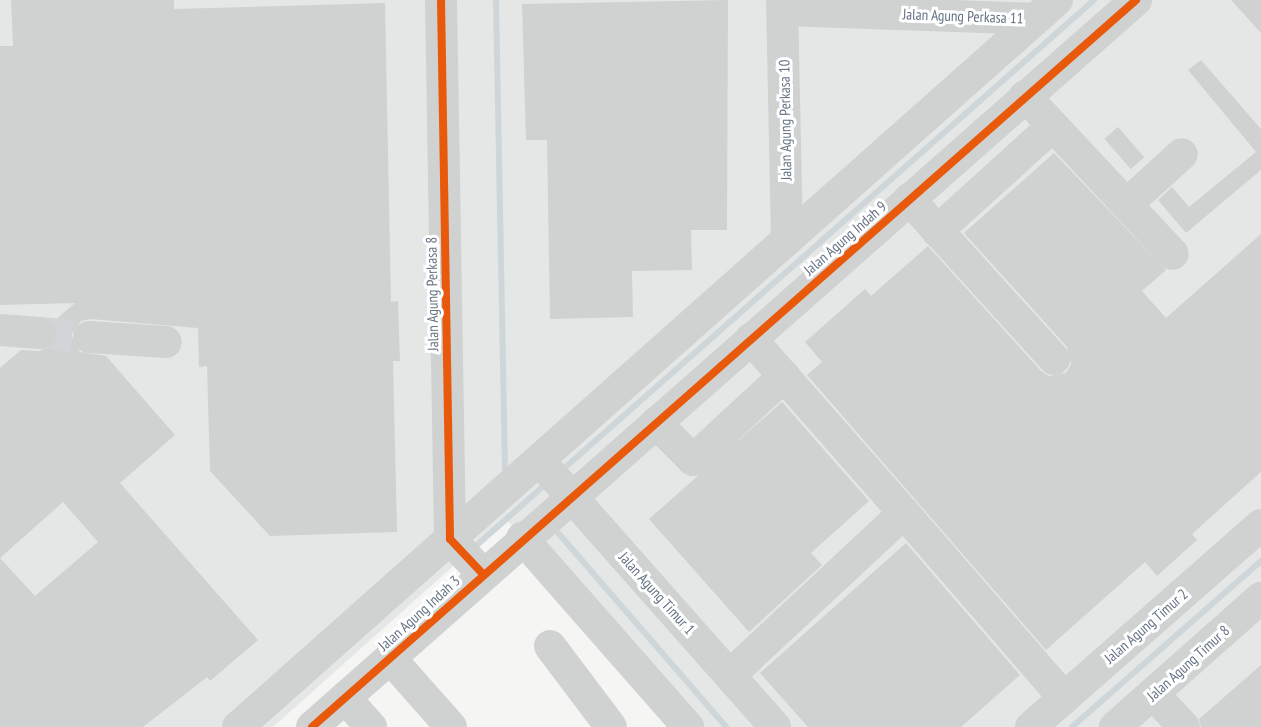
<!DOCTYPE html>
<html>
<head>
<meta charset="utf-8">
<style>
  body { margin:0 }
  #map { position:relative; width:1261px; height:727px; overflow:hidden; background:#f5f6f4; font-family:"PT Sans Narrow",sans-serif }
  div>[style] { position:absolute }
  [style*='--x'] { left:calc(var(--x)*1px); top:calc(var(--y)*1px); width:calc(var(--w)*1px); rotate:calc(var(--a)*1deg) }
  .built>* { inset:0; background:#e5e7e7 }
  .stream>* { height:6px; margin:-3px; padding:0 3px; transform-origin:3px; border-radius:3px; background:#cfd6da }
  .building>* { inset:0; background:#d0d1d1; transform-origin:0 0 }
  .minor-tunnel>* { height:32px; margin-top:-16px; transform-origin:0; background:repeating-linear-gradient(90deg,#d1d5d8 0 32px,transparent 0 48px) }
  .minor>* { height:32px; margin:-16px; padding:0 16px; transform-origin:16px; border-radius:16px; background:#d0d1d1 }
  .cycleway>* { height:8px; margin:-4px; padding:0 4px; transform-origin:4px; border-radius:4px; background:#e8590c }
  span { translate:-50% -50%; white-space:nowrap; text-align:center; line-height:1.15; -webkit-text-stroke:6px #fff; paint-order:stroke }
  .street-label { font-size:15px; color:#657385 }
</style>
</head>
<body>
<div id="map">
  <div class="built">
    <div style="clip-path:polygon(0 0,1261px 0,1261px 727px,688px 727px,506px 519px,273px 727px,0 727px)"></div>
  </div>
  <div class="stream">
    <div style="--x:496;--y:0;--w:476;--a:88.9"></div>
    <div style="--x:560;--y:472;--w:713;--a:-41.47"></div>
    <div style="--x:553;--y:527;--w:264;--a:49.1"></div>
    <div style="--x:478;--y:544;--w:92;--a:-41.5"></div>
    <div style="--x:1072;--y:727;--w:252;--a:-41.3"></div>
  </div>
  <div class="building">
    <div style="clip-path:polygon(evenodd,11px 0,174px 0,174px 9px,385px 3px,391px 302px,398px 301px,400px 361px,393px 361px,397px 532px,270px 536px,210px 471px,207px 366px,199px 367px,198px 328px,90px 319px,81px 321px,71px 335px,80px 352px,106px 356px,175px 435px,120px 483px,258px 640px,210px 681px,207px 677px,143px 727px,0 727px,0 368px,21px 350px,39px 351px,54px 344px,58px 334px,53px 322px,75px 303px,0 305px,0 46px,13px 46px,11px 0,63px 502px,98px 542px,35px 596px,0 558px,63px 502px)"></div>
    <div style="clip-path:polygon(728px 0,727px 230px,691px 230px,692px 270px,632px 271px,633px 317px,550px 319px,547px 140px,526px 140px,522px 4px)"></div>
    <div style="clip-path:polygon(1231px 0,1261px 0,1261px 33px)"></div>
    <div style="clip-path:polygon(1201px 60px,1261px 129px,1261px 170px,1186px 233px,1158px 200px,1172px 187px,1189px 207px,1256px 152px,1188px 70px)"></div>
    <div style="left:1118px;top:127px;width:40px;height:18px;rotate:49deg"></div>
    <div style="clip-path:polygon(1054px 153px,1166px 270px,1142px 291px,1166px 318px,1261px 234px,1261px 472px,1192px 534px,1197px 540px,1157px 576px,1145px 562px,1046px 650px,807px 375px,822px 362px,805px 342px,865px 289px,871px 296px,928px 246px,1041px 371px,1049px 376px,1066px 373px,1071px 364px,1067px 347px,964px 233px)"></div>
    <div style="clip-path:polygon(782px 402px,869px 501px,811px 553px,822px 565px,749px 632px,649px 519px)"></div>
    <div style="clip-path:polygon(906px 543px,1020px 675px,961px 727px,808px 727px,760px 673px)"></div>
    <div style="clip-path:polygon(1261px 665px,1261px 727px,1201px 727px,1199px 719px)"></div>
  </div>
  <div class="minor-tunnel">
    <div style="--x:40;--y:333;--w:49;--a:4.7"></div>
  </div>
  <div class="minor">
    <div style="--x:441;--y:0;--w:539;--a:89.04"></div>
    <div style="--x:450;--y:539;--w:48;--a:46.7"></div>
    <div style="--x:782;--y:0;--w:240;--a:88.8"></div>
    <div style="--x:783;--y:10;--w:252;--a:2"></div>
    <div style="--x:1025;--y:96;--w:216;--a:46.9"></div>
    <div style="--x:909;--y:199;--w:216;--a:47.8"></div>
    <div style="--x:1127;--y:204;--w:74;--a:-42.3"></div>
    <div style="--x:937;--y:231;--w:156;--a:-42.2"></div>
    <div style="--x:0;--y:330;--w:40;--a:4.3"></div>
    <div style="--x:89;--y:337;--w:77;--a:3.7"></div>
    <div style="--x:656;--y:423;--w:52;--a:45"></div>
    <div style="--x:693;--y:460;--w:124;--a:-42.7"></div>
    <div style="--x:539;--y:460;--w:356;--a:48.5"></div>
    <div style="--x:904;--y:513;--w:245;--a:49.1"></div>
    <div style="--x:522;--y:538;--w:252;--a:48.7"></div>
    <div style="--x:550;--y:646;--w:101;--a:53"></div>
    <div style="--x:390;--y:658;--w:92;--a:48.5"></div>
    <div style="--x:730;--y:675;--w:238;--a:-43"></div>
    <div style="--x:904;--y:513;--w:232;--a:-131.3"></div>
    <div style="--x:1153;--y:694;--w:45;--a:46.8"></div>
    <div style="--x:345;--y:698;--w:39;--a:48"></div>
    <div style="--x:238;--y:727;--w:1095;--a:-41.59"></div>
    <div style="--x:312;--y:727;--w:1099;--a:-41.42"></div>
    <div style="--x:1031;--y:727;--w:306;--a:-41.3"></div>
    <div style="--x:1115;--y:727;--w:195;--a:-41.5"></div>
  </div>
  <div class="cycleway">
    <div style="--x:441;--y:0;--w:539;--a:89.04"></div>
    <div style="--x:450;--y:539;--w:48;--a:46.7"></div>
    <div style="--x:312;--y:727;--w:1099;--a:-41.42"></div>
  </div>
  <div class="street-label">
    <span style="left:963px;top:16px;rotate:2deg">Jalan Agung Perkasa 11</span>
    <span style="left:785px;top:120px;rotate:-91deg">Jalan Agung Perkasa 10</span>
    <span style="left:845px;top:238px;rotate:-41deg">Jalan Agung Indah 9</span>
    <span style="left:432px;top:294px;rotate:-91deg">Jalan Agung Perkasa 8</span>
    <span style="left:657px;top:593px;rotate:48deg">Jalan Agung Timur 1</span>
    <span style="left:419px;top:613px;rotate:-42deg">Jalan Agung Indah 3</span>
    <span style="left:1146px;top:626px;rotate:-41deg">Jalan Agung Timur 2</span>
    <span style="left:1188px;top:663px;rotate:-42deg">Jalan Agung Timur 8</span>
  </div>
</div>
</body>
</html>
